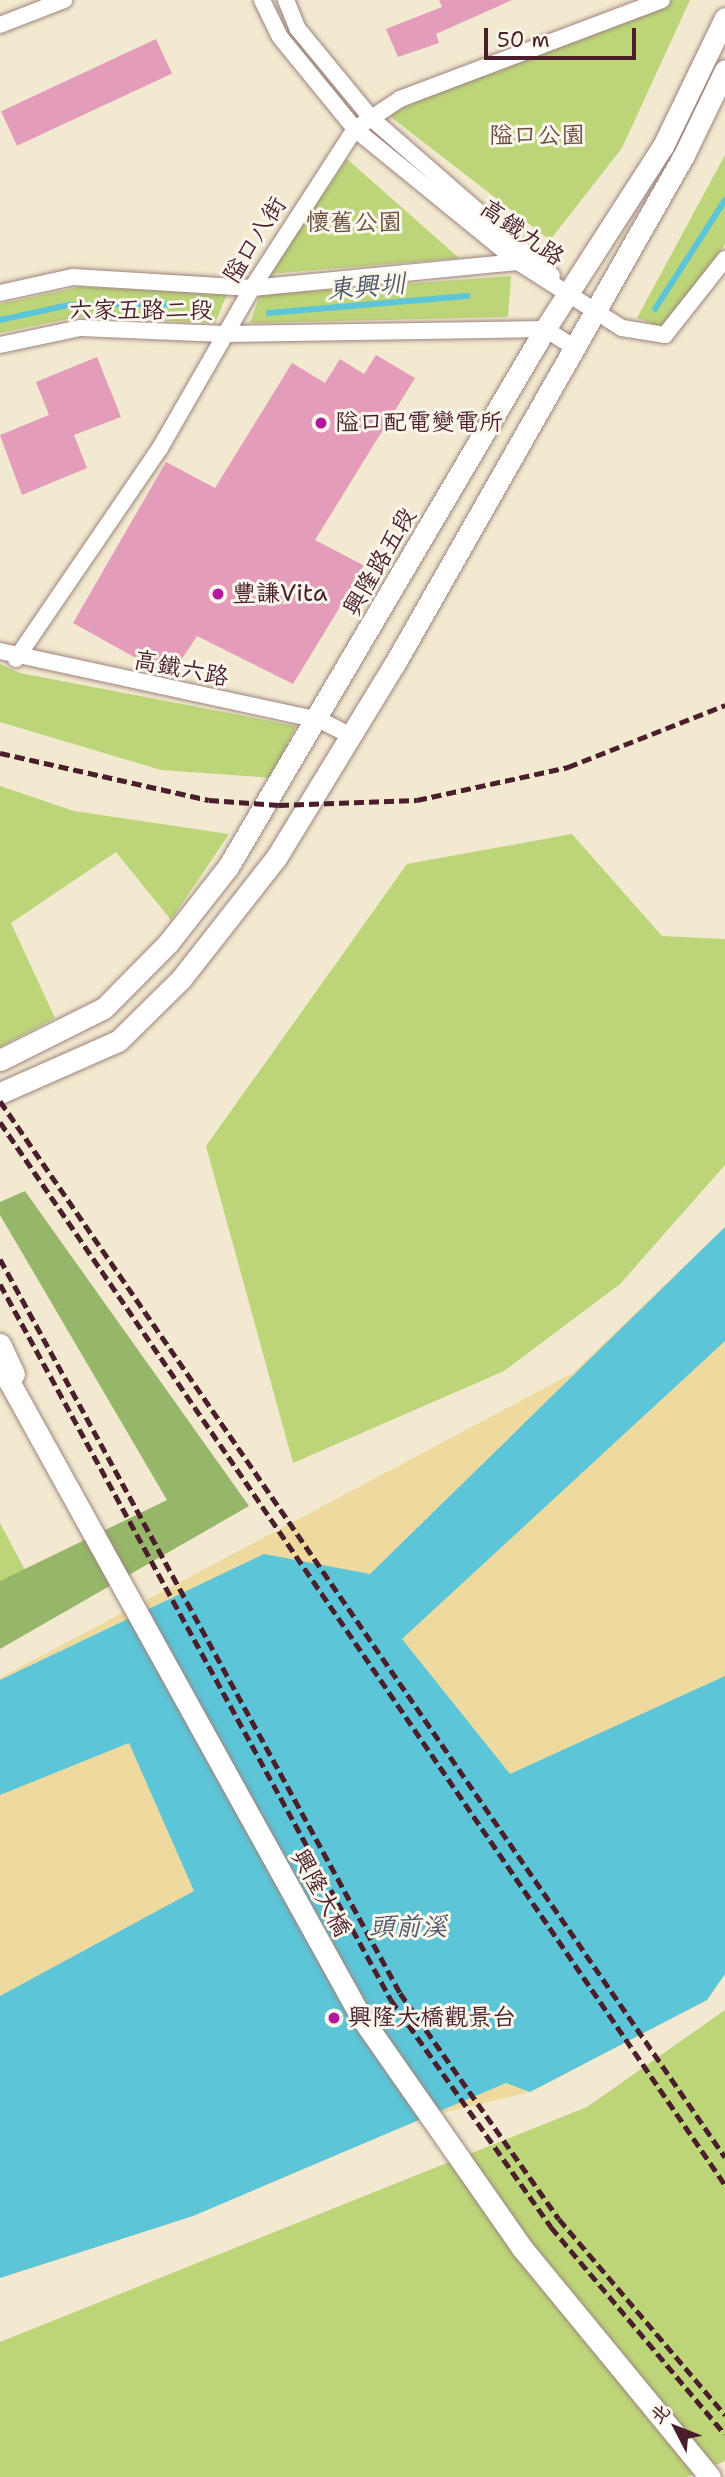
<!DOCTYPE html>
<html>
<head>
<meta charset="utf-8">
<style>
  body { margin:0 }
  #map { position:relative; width:725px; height:2477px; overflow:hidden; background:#f2e9d0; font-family:"Shantell Sans","LXGW WenKai TC",sans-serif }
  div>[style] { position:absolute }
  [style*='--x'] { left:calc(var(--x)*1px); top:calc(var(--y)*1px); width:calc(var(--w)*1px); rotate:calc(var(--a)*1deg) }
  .green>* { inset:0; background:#bdd579 }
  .forest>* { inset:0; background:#96b669 }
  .sand>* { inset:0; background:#eeda9e }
  .water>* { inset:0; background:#5cc5d8 }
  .stream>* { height:6px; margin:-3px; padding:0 3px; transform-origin:3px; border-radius:3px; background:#5cc5d8 }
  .building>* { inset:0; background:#e39dba; transform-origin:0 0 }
  .roads { filter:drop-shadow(0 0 2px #9e847e) drop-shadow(0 0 2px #9e847e) }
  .minor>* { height:16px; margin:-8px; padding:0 8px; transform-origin:8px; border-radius:8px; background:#fff }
  .tertiary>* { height:21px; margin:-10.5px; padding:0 10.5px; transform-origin:10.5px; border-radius:10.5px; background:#fff }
  .rail>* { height:5px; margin-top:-2.5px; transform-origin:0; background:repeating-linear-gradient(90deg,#4a1f2b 0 10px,transparent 0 15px) }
  .dots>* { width:19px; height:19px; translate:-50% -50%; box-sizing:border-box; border:4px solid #fbf7ec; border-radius:50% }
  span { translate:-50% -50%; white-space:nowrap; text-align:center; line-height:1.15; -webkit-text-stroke:6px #fbf7ec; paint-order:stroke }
  .park-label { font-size:24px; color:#674c3e }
  .street-label { font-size:24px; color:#4a1f2b }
  .poi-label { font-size:24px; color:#4a1f2b }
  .left { translate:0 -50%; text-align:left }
  .water-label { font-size:26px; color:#505968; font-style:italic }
  .north { position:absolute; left:641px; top:2393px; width:70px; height:70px; -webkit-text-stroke:5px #fbf7ec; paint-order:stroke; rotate:312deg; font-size:19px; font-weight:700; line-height:28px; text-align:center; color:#4a1f2b }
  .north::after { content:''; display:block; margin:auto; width:24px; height:32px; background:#4a1f2b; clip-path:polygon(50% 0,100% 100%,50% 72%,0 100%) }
  .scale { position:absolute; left:484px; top:28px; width:152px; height:32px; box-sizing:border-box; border:4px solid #4a1f2b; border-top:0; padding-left:9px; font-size:21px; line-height:24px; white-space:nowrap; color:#4a1f2b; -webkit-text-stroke:5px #fbf7ec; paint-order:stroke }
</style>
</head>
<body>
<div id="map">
  <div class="green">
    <div style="clip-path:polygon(669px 0,690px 0,622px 148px,550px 240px,387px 114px)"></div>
    <div style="clip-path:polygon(725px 155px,725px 244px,688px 302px,662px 327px,637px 318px)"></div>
    <div style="clip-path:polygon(347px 159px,459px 258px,269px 274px)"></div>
    <div style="clip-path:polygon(511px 276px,508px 317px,250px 323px,260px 295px)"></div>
    <div style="clip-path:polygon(79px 287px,228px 292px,215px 323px,77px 317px,0 333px,0 304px)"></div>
    <div style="clip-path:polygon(0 664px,20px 673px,296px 726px,272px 778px,161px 770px,0 722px)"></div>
    <div style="clip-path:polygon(0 786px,74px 811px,229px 834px,171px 920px,116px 852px,11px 923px,55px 1018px,0 1047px)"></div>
    <div style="clip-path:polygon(572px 834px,662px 936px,725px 939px,725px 1165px,620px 1284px,504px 1371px,293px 1463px,206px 1146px,407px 864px)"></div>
    <div style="clip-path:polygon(0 1523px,51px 1619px,0 1642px)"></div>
    <div style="clip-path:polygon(725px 2010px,725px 2461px,687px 2477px,0 2477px,0 2342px,587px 2107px)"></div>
  </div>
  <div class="forest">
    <div style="clip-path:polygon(25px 1191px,249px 1506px,0 1649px,0 1581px,167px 1500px,0 1215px,0 1202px)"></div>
  </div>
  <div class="sand">
    <div style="clip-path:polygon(725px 1227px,725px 1974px,707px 2000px,530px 2092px,426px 2117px,193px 2216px,0 2278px,0 1678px,573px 1373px)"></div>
  </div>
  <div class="water">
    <div style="clip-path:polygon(725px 1227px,725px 1341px,402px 1639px,510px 1774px,725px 1676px,725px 1974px,707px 2000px,530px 2092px,506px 2083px,193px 2216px,0 2278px,0 1996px,194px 1891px,129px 1743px,0 1795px,0 1680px,264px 1554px,370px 1574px)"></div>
  </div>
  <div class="stream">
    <div style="--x:655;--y:309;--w:130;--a:-57.3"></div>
    <div style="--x:269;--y:313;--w:199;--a:-4.9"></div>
    <div style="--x:0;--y:320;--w:71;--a:-12.3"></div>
    <div style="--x:69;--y:305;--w:104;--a:-0.6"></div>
  </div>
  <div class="building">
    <div style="clip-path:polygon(439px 0,512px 0,436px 34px,439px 43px,398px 57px,386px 29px,442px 7px)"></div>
    <div style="left:156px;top:39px;width:38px;height:171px;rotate:65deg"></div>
    <div style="clip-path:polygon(376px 355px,415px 378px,315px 540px,365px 566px,293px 684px,197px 636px,170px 677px,73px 623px,166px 462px,215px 488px,292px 363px,325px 383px,340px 359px,364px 374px)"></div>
    <div style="clip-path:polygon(97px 357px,121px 417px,74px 435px,87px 468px,22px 495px,0 435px,49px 415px,36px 382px)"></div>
  </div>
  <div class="roads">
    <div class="minor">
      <div style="--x:262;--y:0;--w:41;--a:64.1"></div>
      <div style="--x:280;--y:37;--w:119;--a:50.8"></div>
      <div style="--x:355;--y:129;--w:210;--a:39.2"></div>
      <div style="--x:518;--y:262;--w:123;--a:32.4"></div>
      <div style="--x:622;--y:328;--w:44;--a:9.2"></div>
      <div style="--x:665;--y:335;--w:97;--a:-51.7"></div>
      <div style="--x:286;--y:0;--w:31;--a:68"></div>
      <div style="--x:298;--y:29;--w:115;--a:50.6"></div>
      <div style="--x:371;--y:118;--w:240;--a:41.1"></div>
      <div style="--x:0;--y:25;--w:69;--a:-21.3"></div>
      <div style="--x:0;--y:293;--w:75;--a:-12.4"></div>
      <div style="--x:73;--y:277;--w:179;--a:3.5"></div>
      <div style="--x:252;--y:288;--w:267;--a:-5.6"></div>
      <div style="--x:0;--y:345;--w:82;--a:-12"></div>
      <div style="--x:80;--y:328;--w:144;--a:2.4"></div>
      <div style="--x:224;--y:334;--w:321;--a:-0.9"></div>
      <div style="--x:545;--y:329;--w:32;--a:32"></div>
      <div style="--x:0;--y:651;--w:327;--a:12.2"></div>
      <div style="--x:320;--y:720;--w:36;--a:27"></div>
      <div style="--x:16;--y:659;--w:255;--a:-55.7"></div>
      <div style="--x:160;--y:448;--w:185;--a:-60.1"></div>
      <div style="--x:252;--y:288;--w:189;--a:-57.1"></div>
      <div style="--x:355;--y:129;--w:54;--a:-33.7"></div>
      <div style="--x:400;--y:99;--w:280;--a:-20.7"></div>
    </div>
    <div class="tertiary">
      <div style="--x:0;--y:1060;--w:116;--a:-26.6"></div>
      <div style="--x:104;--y:1008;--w:93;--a:-45.4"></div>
      <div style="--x:169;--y:942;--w:95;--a:-51.8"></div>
      <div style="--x:228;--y:867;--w:624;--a:-59.49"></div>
      <div style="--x:545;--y:329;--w:218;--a:-57.2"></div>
      <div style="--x:663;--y:146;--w:142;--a:-64.2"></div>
      <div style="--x:0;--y:1093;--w:129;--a:-23.8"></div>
      <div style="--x:118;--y:1041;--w:88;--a:-44.5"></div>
      <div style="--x:181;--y:979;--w:154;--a:-51.9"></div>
      <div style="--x:276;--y:858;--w:226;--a:-58.6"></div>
      <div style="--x:394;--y:665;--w:587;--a:-60.38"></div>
      <div style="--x:684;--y:155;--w:94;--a:-64.2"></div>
      <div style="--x:0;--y:1344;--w:33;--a:65"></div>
      <div style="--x:0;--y:1365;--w:745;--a:61.03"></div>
      <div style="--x:361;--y:2017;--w:282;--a:55.1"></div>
      <div style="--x:522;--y:2248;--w:296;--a:50.6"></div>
    </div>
  </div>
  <div class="rail">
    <div style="--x:0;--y:753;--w:214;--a:12.7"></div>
    <div style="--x:209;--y:800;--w:70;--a:4.1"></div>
    <div style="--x:279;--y:805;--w:138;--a:-2.1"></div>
    <div style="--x:417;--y:800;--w:155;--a:-12.3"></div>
    <div style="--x:568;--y:767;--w:169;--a:-21.5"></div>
    <div style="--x:0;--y:1101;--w:1281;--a:55.53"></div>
    <div style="--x:0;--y:1122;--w:1287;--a:55.7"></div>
    <div style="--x:0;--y:1259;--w:836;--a:61.41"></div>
    <div style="--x:400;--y:1993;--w:276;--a:54.9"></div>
    <div style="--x:559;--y:2219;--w:257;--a:49.7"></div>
    <div style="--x:0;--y:1284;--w:816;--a:61.36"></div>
    <div style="--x:391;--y:2000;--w:278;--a:54.8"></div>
    <div style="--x:551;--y:2227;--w:270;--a:50"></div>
  </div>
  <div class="dots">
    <div style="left:321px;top:423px;background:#b5179e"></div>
    <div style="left:218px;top:594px;background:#b5179e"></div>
    <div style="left:334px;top:2018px;background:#b5179e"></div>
  </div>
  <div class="park-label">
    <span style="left:537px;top:136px">隘口公園</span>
    <span style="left:354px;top:223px">懷舊公園</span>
  </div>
  <div class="street-label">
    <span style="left:522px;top:233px;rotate:35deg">高鐵九路</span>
    <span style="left:255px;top:240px;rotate:-58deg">隘口八街</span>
    <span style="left:141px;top:311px">六家五路二段</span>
    <span style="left:380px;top:562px;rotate:-60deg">興隆路五段</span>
    <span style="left:181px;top:669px;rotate:11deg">高鐵六路</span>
    <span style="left:321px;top:1893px;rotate:61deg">興隆大橋</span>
  </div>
  <div class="poi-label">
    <span class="left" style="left:335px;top:423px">隘口配電變電所</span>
    <span class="left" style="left:232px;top:594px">豐謙Vita</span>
    <span class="left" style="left:348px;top:2018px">興隆大橋觀景台</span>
  </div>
  <div class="water-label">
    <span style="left:366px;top:286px;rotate:-5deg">東興圳</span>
    <span style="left:408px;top:1926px">頭前溪</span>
  </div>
  <div class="north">北</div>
  <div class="scale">50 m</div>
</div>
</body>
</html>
